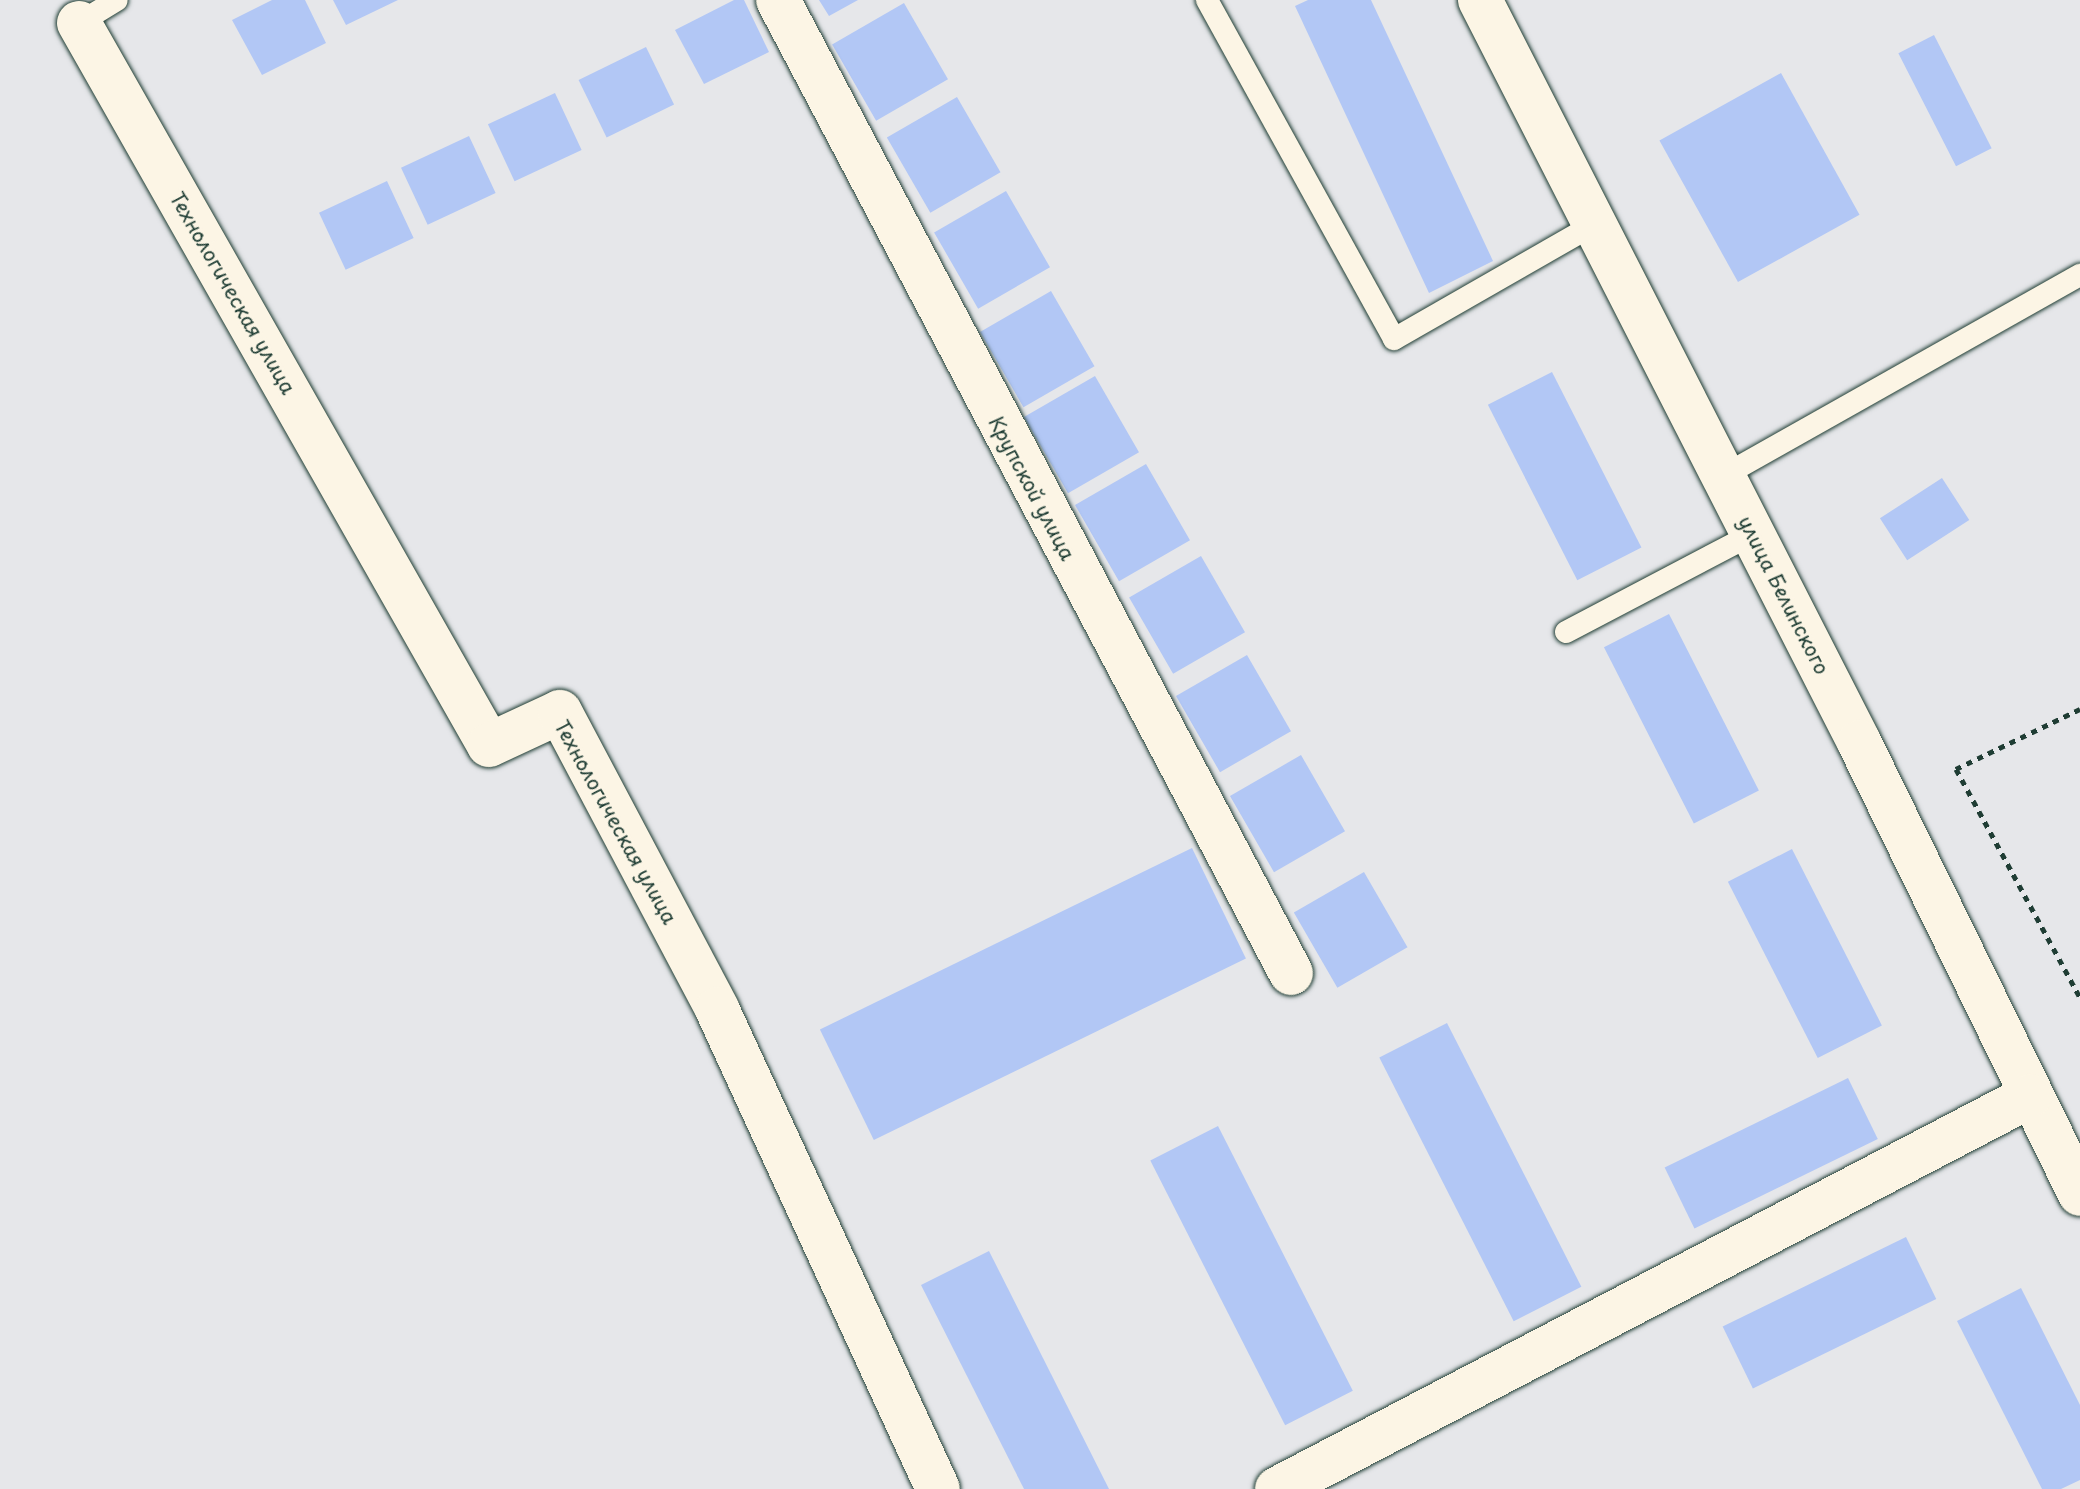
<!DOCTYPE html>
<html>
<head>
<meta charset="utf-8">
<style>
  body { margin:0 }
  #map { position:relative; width:2080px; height:1489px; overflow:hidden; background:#e6e7ea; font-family:"Playpen Sans",sans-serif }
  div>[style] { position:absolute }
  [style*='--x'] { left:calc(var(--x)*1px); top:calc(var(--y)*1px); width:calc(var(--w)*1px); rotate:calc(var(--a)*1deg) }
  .building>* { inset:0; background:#b2c7f5; transform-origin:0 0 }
  .path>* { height:5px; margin-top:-2.5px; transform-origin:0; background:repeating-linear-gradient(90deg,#1f3d34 0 6px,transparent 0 12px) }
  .roads { filter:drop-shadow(0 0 2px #1f3d34) drop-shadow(0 0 2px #1f3d34) }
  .lane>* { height:22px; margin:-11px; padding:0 11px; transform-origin:11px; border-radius:11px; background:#fcf5e5 }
  .street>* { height:44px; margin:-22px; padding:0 22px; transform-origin:22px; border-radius:22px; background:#fcf5e5 }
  span { translate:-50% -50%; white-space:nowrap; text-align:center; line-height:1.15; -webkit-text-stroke:6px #fcf5e5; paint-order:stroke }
  .street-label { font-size:20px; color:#1f3d34 }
</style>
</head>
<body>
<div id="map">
  <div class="building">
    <div style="clip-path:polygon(272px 0,305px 0,326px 43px,262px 75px,232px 20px)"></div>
    <div style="clip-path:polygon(333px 0,398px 0,346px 25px)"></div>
    <div style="clip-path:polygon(734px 0,744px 0,769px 52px,704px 84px,675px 30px)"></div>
    <div style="clip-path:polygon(819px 0,858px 0,829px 16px)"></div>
    <div style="clip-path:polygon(1308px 0,1371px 0,1493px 261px,1429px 293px,1295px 6px)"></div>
    <div style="left:904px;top:3px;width:88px;height:83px;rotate:60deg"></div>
    <div style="left:1934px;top:35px;width:127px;height:40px;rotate:63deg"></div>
    <div style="left:646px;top:47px;width:64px;height:75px;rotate:64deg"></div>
    <div style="left:1781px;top:73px;width:162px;height:139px;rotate:61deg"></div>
    <div style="left:555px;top:93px;width:63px;height:74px;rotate:65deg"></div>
    <div style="left:957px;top:97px;width:87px;height:81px;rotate:60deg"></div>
    <div style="left:469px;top:136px;width:63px;height:75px;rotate:65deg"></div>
    <div style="left:387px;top:181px;width:63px;height:75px;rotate:65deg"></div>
    <div style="left:1006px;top:191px;width:88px;height:83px;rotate:60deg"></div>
    <div style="left:1051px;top:291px;width:87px;height:82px;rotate:60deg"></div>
    <div style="left:1552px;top:372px;width:197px;height:72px;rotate:63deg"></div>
    <div style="left:1095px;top:376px;width:88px;height:82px;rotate:60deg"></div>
    <div style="left:1146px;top:464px;width:88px;height:82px;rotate:60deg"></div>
    <div style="left:1942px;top:478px;width:50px;height:74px;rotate:57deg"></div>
    <div style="left:1201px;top:556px;width:88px;height:83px;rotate:60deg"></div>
    <div style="left:1669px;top:614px;width:198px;height:73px;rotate:63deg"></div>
    <div style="left:1247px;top:655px;width:88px;height:82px;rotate:60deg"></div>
    <div style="left:1301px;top:755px;width:88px;height:82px;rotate:60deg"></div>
    <div style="left:1192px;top:848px;width:123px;height:414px;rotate:64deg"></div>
    <div style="left:1792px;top:849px;width:198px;height:72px;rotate:63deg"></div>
    <div style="left:1364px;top:872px;width:87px;height:81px;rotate:60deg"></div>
    <div style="left:1447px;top:1023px;width:296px;height:76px;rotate:63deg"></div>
    <div style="left:1848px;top:1078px;width:68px;height:204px;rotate:64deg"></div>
    <div style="left:1218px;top:1126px;width:297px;height:76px;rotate:63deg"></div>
    <div style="left:1906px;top:1237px;width:69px;height:204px;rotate:64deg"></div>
    <div style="clip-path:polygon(989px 1251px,1109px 1489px,1024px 1489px,921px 1285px)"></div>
    <div style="clip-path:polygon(2021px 1288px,2080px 1405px,2080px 1480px,2061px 1489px,2042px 1489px,1957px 1321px)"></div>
  </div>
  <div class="path">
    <div style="--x:2080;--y:709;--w:138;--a:154.2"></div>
    <div style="--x:1956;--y:769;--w:260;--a:61.5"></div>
  </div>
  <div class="roads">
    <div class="lane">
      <div style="--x:1207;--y:0;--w:387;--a:61.1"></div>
      <div style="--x:1394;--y:339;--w:232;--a:-29.8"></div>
      <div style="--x:79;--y:23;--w:44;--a:-31.2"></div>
      <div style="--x:1723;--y:476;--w:410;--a:-29.4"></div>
      <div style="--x:1566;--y:632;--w:211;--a:-27.7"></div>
    </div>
    <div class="street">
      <div style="--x:778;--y:0;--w:1100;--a:62.2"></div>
      <div style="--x:1480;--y:0;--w:833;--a:62.94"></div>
      <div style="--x:1859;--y:742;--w:503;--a:63.94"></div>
      <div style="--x:79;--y:23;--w:830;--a:60.41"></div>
      <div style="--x:489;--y:745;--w:78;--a:-24.9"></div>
      <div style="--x:560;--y:712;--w:336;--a:62.1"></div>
      <div style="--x:717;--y:1009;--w:528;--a:65.28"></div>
      <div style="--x:1277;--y:1489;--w:849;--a:-27.56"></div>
    </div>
  </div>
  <div class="street-label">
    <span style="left:233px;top:293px;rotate:60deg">Технологическая улица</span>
    <span style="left:1032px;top:488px;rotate:62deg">Крупской улица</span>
    <span style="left:1784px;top:595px;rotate:63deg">улица Белинского</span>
    <span style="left:616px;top:822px;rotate:61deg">Технологическая улица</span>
  </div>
</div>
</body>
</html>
